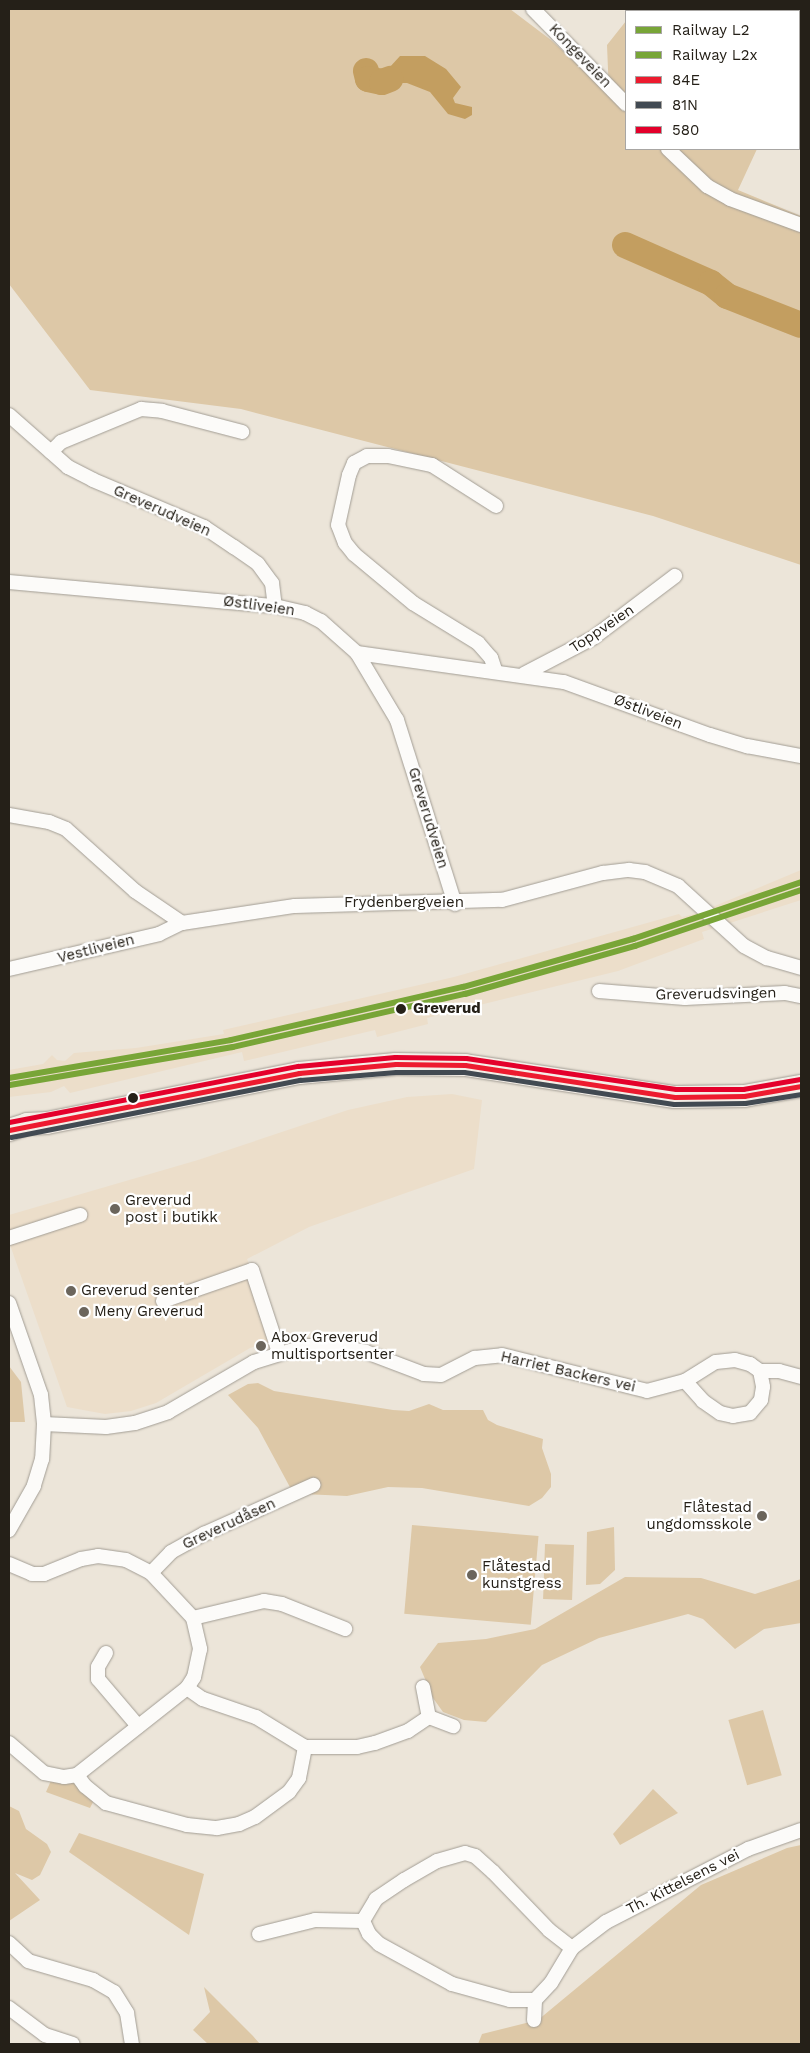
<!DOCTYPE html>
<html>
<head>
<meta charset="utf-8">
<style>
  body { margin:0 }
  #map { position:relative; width:810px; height:2053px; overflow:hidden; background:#ece5d9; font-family:"Work Sans",sans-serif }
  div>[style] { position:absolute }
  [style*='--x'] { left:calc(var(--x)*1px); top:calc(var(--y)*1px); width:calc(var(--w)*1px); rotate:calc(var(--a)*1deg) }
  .built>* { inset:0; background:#ecdeca }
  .green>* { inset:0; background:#ddc8a7; transform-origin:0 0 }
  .water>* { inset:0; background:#c39e60 }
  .river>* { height:26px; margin:-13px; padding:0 13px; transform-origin:13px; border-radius:13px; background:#c39e60 }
  .roads { filter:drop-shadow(0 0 1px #a29d94) drop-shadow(0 0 1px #a29d94) }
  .street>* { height:14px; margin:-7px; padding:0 7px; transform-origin:7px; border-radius:7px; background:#fcfbf9 }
  .primary>* { height:22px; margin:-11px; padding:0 11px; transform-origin:11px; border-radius:11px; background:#f4eee7 }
  .bus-1>* { height:5px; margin:-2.5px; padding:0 2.5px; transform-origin:2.5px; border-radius:2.5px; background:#ed1b2f }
  .bus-2>* { height:5px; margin:-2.5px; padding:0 2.5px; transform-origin:2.5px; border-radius:2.5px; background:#424a52 }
  .bus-3>* { height:5px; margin:-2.5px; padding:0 2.5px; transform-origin:2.5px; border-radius:2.5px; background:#e4002b }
  .rail-1>* { height:6px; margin:-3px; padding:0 3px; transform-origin:3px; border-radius:3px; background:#78a537 }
  .rail-2>* { height:6px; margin:-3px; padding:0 3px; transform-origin:3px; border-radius:3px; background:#78a537 }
  .dots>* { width:14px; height:14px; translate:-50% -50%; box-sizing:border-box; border:2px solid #fff; border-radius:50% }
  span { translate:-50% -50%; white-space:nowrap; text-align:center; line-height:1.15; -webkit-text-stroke:4.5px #fff; paint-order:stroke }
  .street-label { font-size:15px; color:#252018 }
  .stop-label { font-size:15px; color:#252018; font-weight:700 }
  .left { translate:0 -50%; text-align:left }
  .poi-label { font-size:15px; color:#252018 }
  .right { translate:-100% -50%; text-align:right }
  .frame { position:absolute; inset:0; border:10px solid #252018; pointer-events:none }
  .legend { position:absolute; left:625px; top:10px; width:175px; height:140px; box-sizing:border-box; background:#fff; border:1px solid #a8a6a3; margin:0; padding:6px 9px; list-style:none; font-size:15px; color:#252018 }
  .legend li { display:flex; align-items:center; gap:10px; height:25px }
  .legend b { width:25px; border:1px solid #a8a6a3 }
</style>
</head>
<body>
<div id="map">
  <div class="built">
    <div style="clip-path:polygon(801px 870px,801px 900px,702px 932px,704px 939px,618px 971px,427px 1018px,428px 1024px,377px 1037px,375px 1030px,244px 1061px,242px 1052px,70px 1093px,64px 1086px,51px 1092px,9px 1097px,9px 1070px,43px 1064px,52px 1055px,57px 1060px,65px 1061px,74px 1053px,136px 1048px,224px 1034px,223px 1030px,454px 977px,679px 914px,682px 917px,698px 913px)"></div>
    <div style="clip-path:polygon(452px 1094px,482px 1100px,474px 1169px,309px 1227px,247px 1259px,277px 1339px,250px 1348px,156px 1403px,131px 1411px,105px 1414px,67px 1407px,9px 1242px,9px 1215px,198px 1160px,348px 1110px,407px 1097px)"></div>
  </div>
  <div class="green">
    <div style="clip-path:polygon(9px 9px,510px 9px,551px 40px,609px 94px,607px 45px,626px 21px,626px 149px,757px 149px,738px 190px,801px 216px,801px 565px,653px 516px,241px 409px,90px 390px,9px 284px)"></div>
    <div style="left:637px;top:9px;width:150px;height:3px"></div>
    <div style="clip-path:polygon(9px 1366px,21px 1382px,25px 1422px,9px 1422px)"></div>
    <div style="clip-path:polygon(258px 1383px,274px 1391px,393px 1410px,409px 1411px,429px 1404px,443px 1410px,483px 1410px,488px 1420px,497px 1425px,543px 1439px,542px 1448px,551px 1474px,551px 1487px,542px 1498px,529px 1506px,422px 1488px,388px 1487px,347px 1496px,303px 1494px,291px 1489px,258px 1428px,228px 1395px,248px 1384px)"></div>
    <div style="left:412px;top:1525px;width:127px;height:89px;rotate:5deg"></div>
    <div style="clip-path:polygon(614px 1527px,615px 1570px,600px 1584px,586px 1585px,587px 1532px)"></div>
    <div style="left:545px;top:1544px;width:29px;height:55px;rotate:2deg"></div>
    <div style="clip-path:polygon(625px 1577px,701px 1578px,755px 1594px,801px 1579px,801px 1623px,764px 1629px,735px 1649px,703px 1619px,688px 1614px,599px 1638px,542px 1665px,486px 1722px,464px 1720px,443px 1712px,433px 1698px,420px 1667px,438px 1643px,486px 1639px,535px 1629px)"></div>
    <div style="left:763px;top:1710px;width:68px;height:36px;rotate:74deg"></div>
    <div style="clip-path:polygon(77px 1775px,96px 1796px,90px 1808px,46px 1792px,53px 1776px)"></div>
    <div style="clip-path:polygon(653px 1789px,678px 1813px,620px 1845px,613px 1834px)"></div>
    <div style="clip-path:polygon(9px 1806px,19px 1811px,26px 1829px,47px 1844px,51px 1852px,40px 1875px,32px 1880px,15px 1873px,40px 1900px,9px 1921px)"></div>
    <div style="clip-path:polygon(79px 1833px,204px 1874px,189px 1935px,69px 1852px)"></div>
    <div style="clip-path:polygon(801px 1845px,801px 2044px,478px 2044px,482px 2034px,538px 2020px,701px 1885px,787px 1848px)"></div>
    <div style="clip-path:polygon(204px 1987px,253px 2036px,260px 2044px,208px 2044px,193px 2030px,210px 2012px)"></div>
  </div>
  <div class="water">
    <div style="clip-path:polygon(400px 56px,425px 56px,446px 69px,461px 87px,453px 98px,455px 103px,472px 107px,472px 115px,465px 119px,448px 114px,430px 92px,407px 83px,390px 83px,389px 68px)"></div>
  </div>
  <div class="river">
    <div style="--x:366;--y:71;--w:8;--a:76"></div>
    <div style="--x:368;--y:79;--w:14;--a:12"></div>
    <div style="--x:382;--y:82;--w:9;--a:-21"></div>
    <div style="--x:625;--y:245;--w:94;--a:23.8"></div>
    <div style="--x:711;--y:283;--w:21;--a:39"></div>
    <div style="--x:727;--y:296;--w:79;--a:21.4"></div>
  </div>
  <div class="roads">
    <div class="street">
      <div style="--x:533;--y:9;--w:133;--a:45.6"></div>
      <div style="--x:668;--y:149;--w:54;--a:43.5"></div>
      <div style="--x:707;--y:186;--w:26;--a:29"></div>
      <div style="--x:730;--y:199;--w:76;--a:20.1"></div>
      <div style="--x:9;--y:415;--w:79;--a:41.4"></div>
      <div style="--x:68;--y:467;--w:28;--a:27"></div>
      <div style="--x:93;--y:480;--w:121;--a:22.9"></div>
      <div style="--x:204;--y:527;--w:36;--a:34"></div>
      <div style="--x:234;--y:547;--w:29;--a:35"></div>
      <div style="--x:258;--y:564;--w:24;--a:54"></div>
      <div style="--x:272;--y:583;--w:23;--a:83"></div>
      <div style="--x:51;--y:452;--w:14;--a:-45"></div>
      <div style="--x:61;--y:442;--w:87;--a:-22.4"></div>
      <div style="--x:141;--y:409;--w:21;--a:5"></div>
      <div style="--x:162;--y:411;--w:83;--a:14.7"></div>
      <div style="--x:9;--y:582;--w:267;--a:5.2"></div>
      <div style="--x:275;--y:606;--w:31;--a:13"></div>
      <div style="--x:305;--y:613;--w:18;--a:27"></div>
      <div style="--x:321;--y:621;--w:48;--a:41.6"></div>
      <div style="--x:357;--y:653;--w:78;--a:59.2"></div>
      <div style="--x:397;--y:720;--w:193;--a:72.5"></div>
      <div style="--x:357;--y:653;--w:209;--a:8"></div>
      <div style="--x:564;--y:682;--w:155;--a:20"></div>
      <div style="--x:710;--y:735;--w:39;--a:17"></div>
      <div style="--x:747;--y:746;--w:55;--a:10.5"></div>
      <div style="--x:495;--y:670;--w:13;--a:-108"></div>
      <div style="--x:491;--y:658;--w:20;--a:-131"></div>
      <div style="--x:478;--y:643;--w:76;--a:-148.4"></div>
      <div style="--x:413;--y:603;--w:77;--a:-140.3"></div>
      <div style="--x:354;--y:554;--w:14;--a:-129"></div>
      <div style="--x:345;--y:543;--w:19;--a:-111"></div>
      <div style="--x:338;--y:525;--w:51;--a:-77.6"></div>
      <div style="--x:349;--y:475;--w:13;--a:-67"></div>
      <div style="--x:354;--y:463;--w:15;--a:-28"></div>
      <div style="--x:367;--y:456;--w:21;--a:0"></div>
      <div style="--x:388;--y:456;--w:45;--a:11.6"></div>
      <div style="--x:432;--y:465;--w:76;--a:32.6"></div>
      <div style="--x:524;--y:674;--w:78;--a:-27.6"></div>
      <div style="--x:593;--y:638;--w:103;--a:-37.1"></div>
      <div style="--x:9;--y:815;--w:41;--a:9.9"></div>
      <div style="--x:49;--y:822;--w:18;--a:22"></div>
      <div style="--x:66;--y:829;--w:93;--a:41.9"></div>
      <div style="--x:135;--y:891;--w:57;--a:34.2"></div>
      <div style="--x:182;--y:923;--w:114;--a:-8.6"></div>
      <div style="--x:295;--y:906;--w:207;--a:-1.7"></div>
      <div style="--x:502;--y:900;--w:105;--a:-15"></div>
      <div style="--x:603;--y:873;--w:26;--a:-7"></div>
      <div style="--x:629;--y:870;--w:16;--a:7"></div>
      <div style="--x:645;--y:872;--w:36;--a:23"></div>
      <div style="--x:678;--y:886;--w:89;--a:42.3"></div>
      <div style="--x:744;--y:946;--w:26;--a:28"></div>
      <div style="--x:767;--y:958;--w:35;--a:16"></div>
      <div style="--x:9;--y:969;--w:154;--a:-13.1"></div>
      <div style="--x:159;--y:934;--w:25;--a:-26"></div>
      <div style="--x:599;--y:991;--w:86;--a:4.7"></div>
      <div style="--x:685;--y:998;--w:100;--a:-2.9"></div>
      <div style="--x:785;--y:993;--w:16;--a:11"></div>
      <div style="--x:9;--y:1238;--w:75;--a:-17.9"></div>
      <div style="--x:163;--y:1301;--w:94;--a:-19.2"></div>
      <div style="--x:252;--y:1270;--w:86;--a:71.8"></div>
      <div style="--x:9;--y:1303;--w:97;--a:70.8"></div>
      <div style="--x:41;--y:1395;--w:29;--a:84"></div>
      <div style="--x:44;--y:1424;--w:35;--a:93"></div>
      <div style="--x:42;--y:1459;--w:28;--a:107"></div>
      <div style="--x:34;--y:1486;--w:51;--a:119.6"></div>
      <div style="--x:760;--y:1371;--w:19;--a:0"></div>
      <div style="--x:779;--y:1371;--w:23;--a:15"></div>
      <div style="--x:44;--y:1424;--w:62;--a:2.8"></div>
      <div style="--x:106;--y:1427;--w:29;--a:-8"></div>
      <div style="--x:135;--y:1423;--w:35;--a:-18"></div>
      <div style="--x:168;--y:1412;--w:99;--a:-30.2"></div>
      <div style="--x:254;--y:1362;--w:54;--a:-17.1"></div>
      <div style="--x:306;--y:1346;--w:23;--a:0"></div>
      <div style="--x:329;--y:1346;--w:37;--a:9"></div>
      <div style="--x:366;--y:1352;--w:62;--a:20.8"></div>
      <div style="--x:424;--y:1374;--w:17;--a:3"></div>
      <div style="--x:441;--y:1375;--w:38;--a:-27"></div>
      <div style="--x:475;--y:1358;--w:27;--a:-6"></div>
      <div style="--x:502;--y:1355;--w:149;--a:13.9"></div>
      <div style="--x:647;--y:1391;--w:39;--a:-15"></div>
      <div style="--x:685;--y:1381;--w:36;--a:-32"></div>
      <div style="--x:716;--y:1362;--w:19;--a:-6"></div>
      <div style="--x:735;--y:1360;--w:16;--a:15"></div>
      <div style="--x:750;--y:1364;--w:12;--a:35"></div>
      <div style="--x:760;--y:1371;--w:16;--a:79"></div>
      <div style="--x:763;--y:1387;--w:13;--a:99"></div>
      <div style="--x:761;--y:1400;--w:17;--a:130"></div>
      <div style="--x:750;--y:1413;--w:17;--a:170"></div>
      <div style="--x:733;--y:1416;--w:13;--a:-167"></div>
      <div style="--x:720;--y:1413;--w:21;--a:-145"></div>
      <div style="--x:703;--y:1401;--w:27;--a:-132"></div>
      <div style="--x:9;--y:1564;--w:25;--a:23"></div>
      <div style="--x:32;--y:1574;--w:12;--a:0"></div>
      <div style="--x:44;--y:1574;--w:40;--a:-22"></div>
      <div style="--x:81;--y:1559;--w:17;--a:-10"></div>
      <div style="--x:98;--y:1556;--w:28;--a:8"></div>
      <div style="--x:126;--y:1560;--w:28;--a:27"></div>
      <div style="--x:151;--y:1573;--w:62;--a:47"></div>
      <div style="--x:193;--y:1618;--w:32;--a:77"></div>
      <div style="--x:200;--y:1649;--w:29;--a:102"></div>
      <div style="--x:194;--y:1677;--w:13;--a:122"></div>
      <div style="--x:187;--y:1688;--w:140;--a:141.7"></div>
      <div style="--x:77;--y:1775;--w:13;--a:171"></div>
      <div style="--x:64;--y:1777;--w:20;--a:-169"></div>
      <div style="--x:44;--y:1773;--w:46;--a:-139.4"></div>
      <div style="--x:151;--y:1573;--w:29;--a:-46"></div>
      <div style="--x:171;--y:1552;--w:38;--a:-29"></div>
      <div style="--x:204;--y:1534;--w:120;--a:-24.2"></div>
      <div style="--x:193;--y:1618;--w:73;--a:-13.5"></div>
      <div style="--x:264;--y:1601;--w:18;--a:9"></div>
      <div style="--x:282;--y:1604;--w:68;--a:21.6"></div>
      <div style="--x:106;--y:1653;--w:16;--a:120"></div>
      <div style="--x:98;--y:1667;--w:12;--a:90"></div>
      <div style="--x:98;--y:1679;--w:62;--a:49.6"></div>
      <div style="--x:423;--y:1687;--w:31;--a:79"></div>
      <div style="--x:187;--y:1688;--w:19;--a:35"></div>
      <div style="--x:203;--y:1699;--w:56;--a:18.8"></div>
      <div style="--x:256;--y:1717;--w:57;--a:31.5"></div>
      <div style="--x:305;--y:1747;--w:52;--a:0"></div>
      <div style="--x:357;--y:1747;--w:18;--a:-13"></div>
      <div style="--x:375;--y:1743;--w:35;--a:-20"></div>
      <div style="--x:408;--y:1731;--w:25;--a:-34"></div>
      <div style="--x:429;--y:1717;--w:26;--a:21"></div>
      <div style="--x:77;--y:1775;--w:14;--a:54"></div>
      <div style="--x:85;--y:1786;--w:27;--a:39"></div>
      <div style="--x:106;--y:1803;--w:84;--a:15.2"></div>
      <div style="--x:187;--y:1825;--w:30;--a:6"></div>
      <div style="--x:217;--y:1828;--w:22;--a:-10"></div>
      <div style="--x:239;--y:1824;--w:17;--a:-24"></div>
      <div style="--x:255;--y:1817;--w:42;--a:-36.3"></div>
      <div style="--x:289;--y:1792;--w:17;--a:-54"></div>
      <div style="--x:299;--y:1778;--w:32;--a:-79"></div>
      <div style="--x:259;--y:1934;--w:58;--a:-14"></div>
      <div style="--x:315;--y:1920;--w:48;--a:1.2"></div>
      <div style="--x:9;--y:1943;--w:26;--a:43"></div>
      <div style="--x:28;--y:1961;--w:68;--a:16.3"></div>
      <div style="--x:93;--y:1980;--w:24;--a:30"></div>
      <div style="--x:114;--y:1992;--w:25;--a:58"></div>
      <div style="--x:127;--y:2013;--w:31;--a:81"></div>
      <div style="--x:572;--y:1948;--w:29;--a:-142"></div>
      <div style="--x:549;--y:1930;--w:81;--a:-134"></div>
      <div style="--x:493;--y:1872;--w:24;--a:-138"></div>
      <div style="--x:475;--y:1856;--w:10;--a:-163"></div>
      <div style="--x:465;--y:1853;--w:29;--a:164"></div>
      <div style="--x:437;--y:1861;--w:38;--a:150"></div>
      <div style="--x:404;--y:1880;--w:34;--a:146"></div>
      <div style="--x:376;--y:1899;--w:26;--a:121"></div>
      <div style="--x:363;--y:1921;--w:14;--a:65"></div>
      <div style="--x:369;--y:1934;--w:14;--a:45"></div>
      <div style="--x:379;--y:1944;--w:83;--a:28.7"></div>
      <div style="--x:452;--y:1984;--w:60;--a:15.4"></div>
      <div style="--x:510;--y:2000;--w:25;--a:0"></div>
      <div style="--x:535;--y:2000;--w:23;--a:-47"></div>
      <div style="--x:551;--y:1983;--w:41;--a:-59"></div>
      <div style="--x:572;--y:1948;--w:43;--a:-37.4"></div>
      <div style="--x:606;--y:1922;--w:160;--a:-27.2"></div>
      <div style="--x:748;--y:1849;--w:56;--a:-19.7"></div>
      <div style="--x:9;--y:2008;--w:45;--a:36.9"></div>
      <div style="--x:45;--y:2035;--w:29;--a:18"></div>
      <div style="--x:534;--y:2020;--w:20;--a:-87"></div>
    </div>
    <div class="primary">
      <div style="--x:9;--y:1130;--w:19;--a:-18"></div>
      <div style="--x:27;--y:1124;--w:20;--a:-3"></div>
      <div style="--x:47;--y:1123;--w:257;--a:-11.2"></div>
      <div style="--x:299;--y:1073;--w:97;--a:-5.3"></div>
      <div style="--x:396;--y:1064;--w:69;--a:0.8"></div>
      <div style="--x:465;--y:1065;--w:212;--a:8.7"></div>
      <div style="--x:675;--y:1097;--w:69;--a:-0.8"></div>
      <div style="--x:744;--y:1096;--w:58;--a:-10"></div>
    </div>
  </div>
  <div class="bus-1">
    <div style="--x:9;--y:1130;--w:296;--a:-11.1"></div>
    <div style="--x:299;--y:1073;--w:97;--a:-5.3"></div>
    <div style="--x:396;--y:1064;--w:69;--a:0.8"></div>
    <div style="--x:465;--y:1065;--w:212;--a:8.7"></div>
    <div style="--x:675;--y:1097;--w:69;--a:-0.8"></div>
    <div style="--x:744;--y:1096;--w:58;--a:-10"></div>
  </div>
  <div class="bus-2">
    <div style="--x:11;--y:1137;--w:295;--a:-11.2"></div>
    <div style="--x:300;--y:1080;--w:96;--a:-4.8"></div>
    <div style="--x:396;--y:1072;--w:68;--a:0"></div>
    <div style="--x:464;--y:1072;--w:212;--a:8.7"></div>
    <div style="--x:674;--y:1104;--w:71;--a:-0.8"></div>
    <div style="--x:745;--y:1103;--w:57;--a:-9.1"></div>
  </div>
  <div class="bus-3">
    <div style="--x:9;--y:1122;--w:294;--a:-11"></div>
    <div style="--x:298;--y:1066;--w:97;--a:-5.3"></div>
    <div style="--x:395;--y:1057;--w:71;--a:0.8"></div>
    <div style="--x:466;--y:1058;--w:212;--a:8.4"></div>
    <div style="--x:676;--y:1089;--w:67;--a:0"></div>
    <div style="--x:743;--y:1089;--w:58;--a:-10"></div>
  </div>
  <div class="rail-1">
    <div style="--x:9;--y:1078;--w:225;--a:-9.7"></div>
    <div style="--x:231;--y:1040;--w:238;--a:-12.9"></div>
    <div style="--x:463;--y:987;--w:177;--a:-15.8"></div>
    <div style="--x:633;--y:939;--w:177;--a:-18.7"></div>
  </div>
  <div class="rail-2">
    <div style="--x:10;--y:1085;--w:226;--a:-9.7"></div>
    <div style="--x:233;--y:1047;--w:238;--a:-12.9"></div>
    <div style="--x:465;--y:994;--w:177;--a:-15.8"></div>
    <div style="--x:635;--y:946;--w:175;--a:-18.6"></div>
  </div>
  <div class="dots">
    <div style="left:401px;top:1009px;background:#252018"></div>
    <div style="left:133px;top:1098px;background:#252018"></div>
    <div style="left:115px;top:1209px;background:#6b655c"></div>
    <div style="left:71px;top:1291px;background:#6b655c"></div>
    <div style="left:84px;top:1312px;background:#6b655c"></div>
    <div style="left:261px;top:1346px;background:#6b655c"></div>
    <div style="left:762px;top:1516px;background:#6b655c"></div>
    <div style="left:472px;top:1575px;background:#6b655c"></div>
  </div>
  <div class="street-label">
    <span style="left:580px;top:56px;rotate:46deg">Kongeveien</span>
    <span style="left:162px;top:511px;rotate:24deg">Greverudveien</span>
    <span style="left:259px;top:606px;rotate:8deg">Østliveien</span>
    <span style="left:602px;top:629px;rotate:-34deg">Toppveien</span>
    <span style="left:648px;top:712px;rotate:21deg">Østliveien</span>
    <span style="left:428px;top:818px;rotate:73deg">Greverudveien</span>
    <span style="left:404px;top:903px">Frydenbergveien</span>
    <span style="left:96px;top:949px;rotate:-14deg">Vestliveien</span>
    <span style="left:716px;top:994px;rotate:-1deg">Greverudsvingen</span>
    <span style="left:568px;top:1372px;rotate:13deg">Harriet Backers vei</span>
    <span style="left:229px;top:1524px;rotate:-25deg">Greverudåsen</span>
    <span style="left:683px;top:1882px;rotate:-27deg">Th. Kittelsens vei</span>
  </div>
  <div class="stop-label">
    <span class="left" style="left:413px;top:1009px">Greverud</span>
  </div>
  <div class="poi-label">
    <span class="left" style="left:125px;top:1209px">Greverud<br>post i butikk</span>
    <span class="left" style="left:81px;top:1291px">Greverud senter</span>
    <span class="left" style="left:94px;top:1312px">Meny Greverud</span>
    <span class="left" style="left:271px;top:1346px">Abox Greverud<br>multisportsenter</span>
    <span class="right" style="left:752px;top:1516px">Flåtestad<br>ungdomsskole</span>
    <span class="left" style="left:482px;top:1575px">Flåtestad<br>kunstgress</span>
  </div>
  <div class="frame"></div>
  <ul class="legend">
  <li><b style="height:6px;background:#78a537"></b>Railway L2</li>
  <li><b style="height:6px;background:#78a537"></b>Railway L2x</li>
  <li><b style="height:6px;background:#ed1b2f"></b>84E</li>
  <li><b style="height:6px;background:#424a52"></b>81N</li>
  <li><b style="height:6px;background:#e4002b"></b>580</li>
  </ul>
</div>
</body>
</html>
